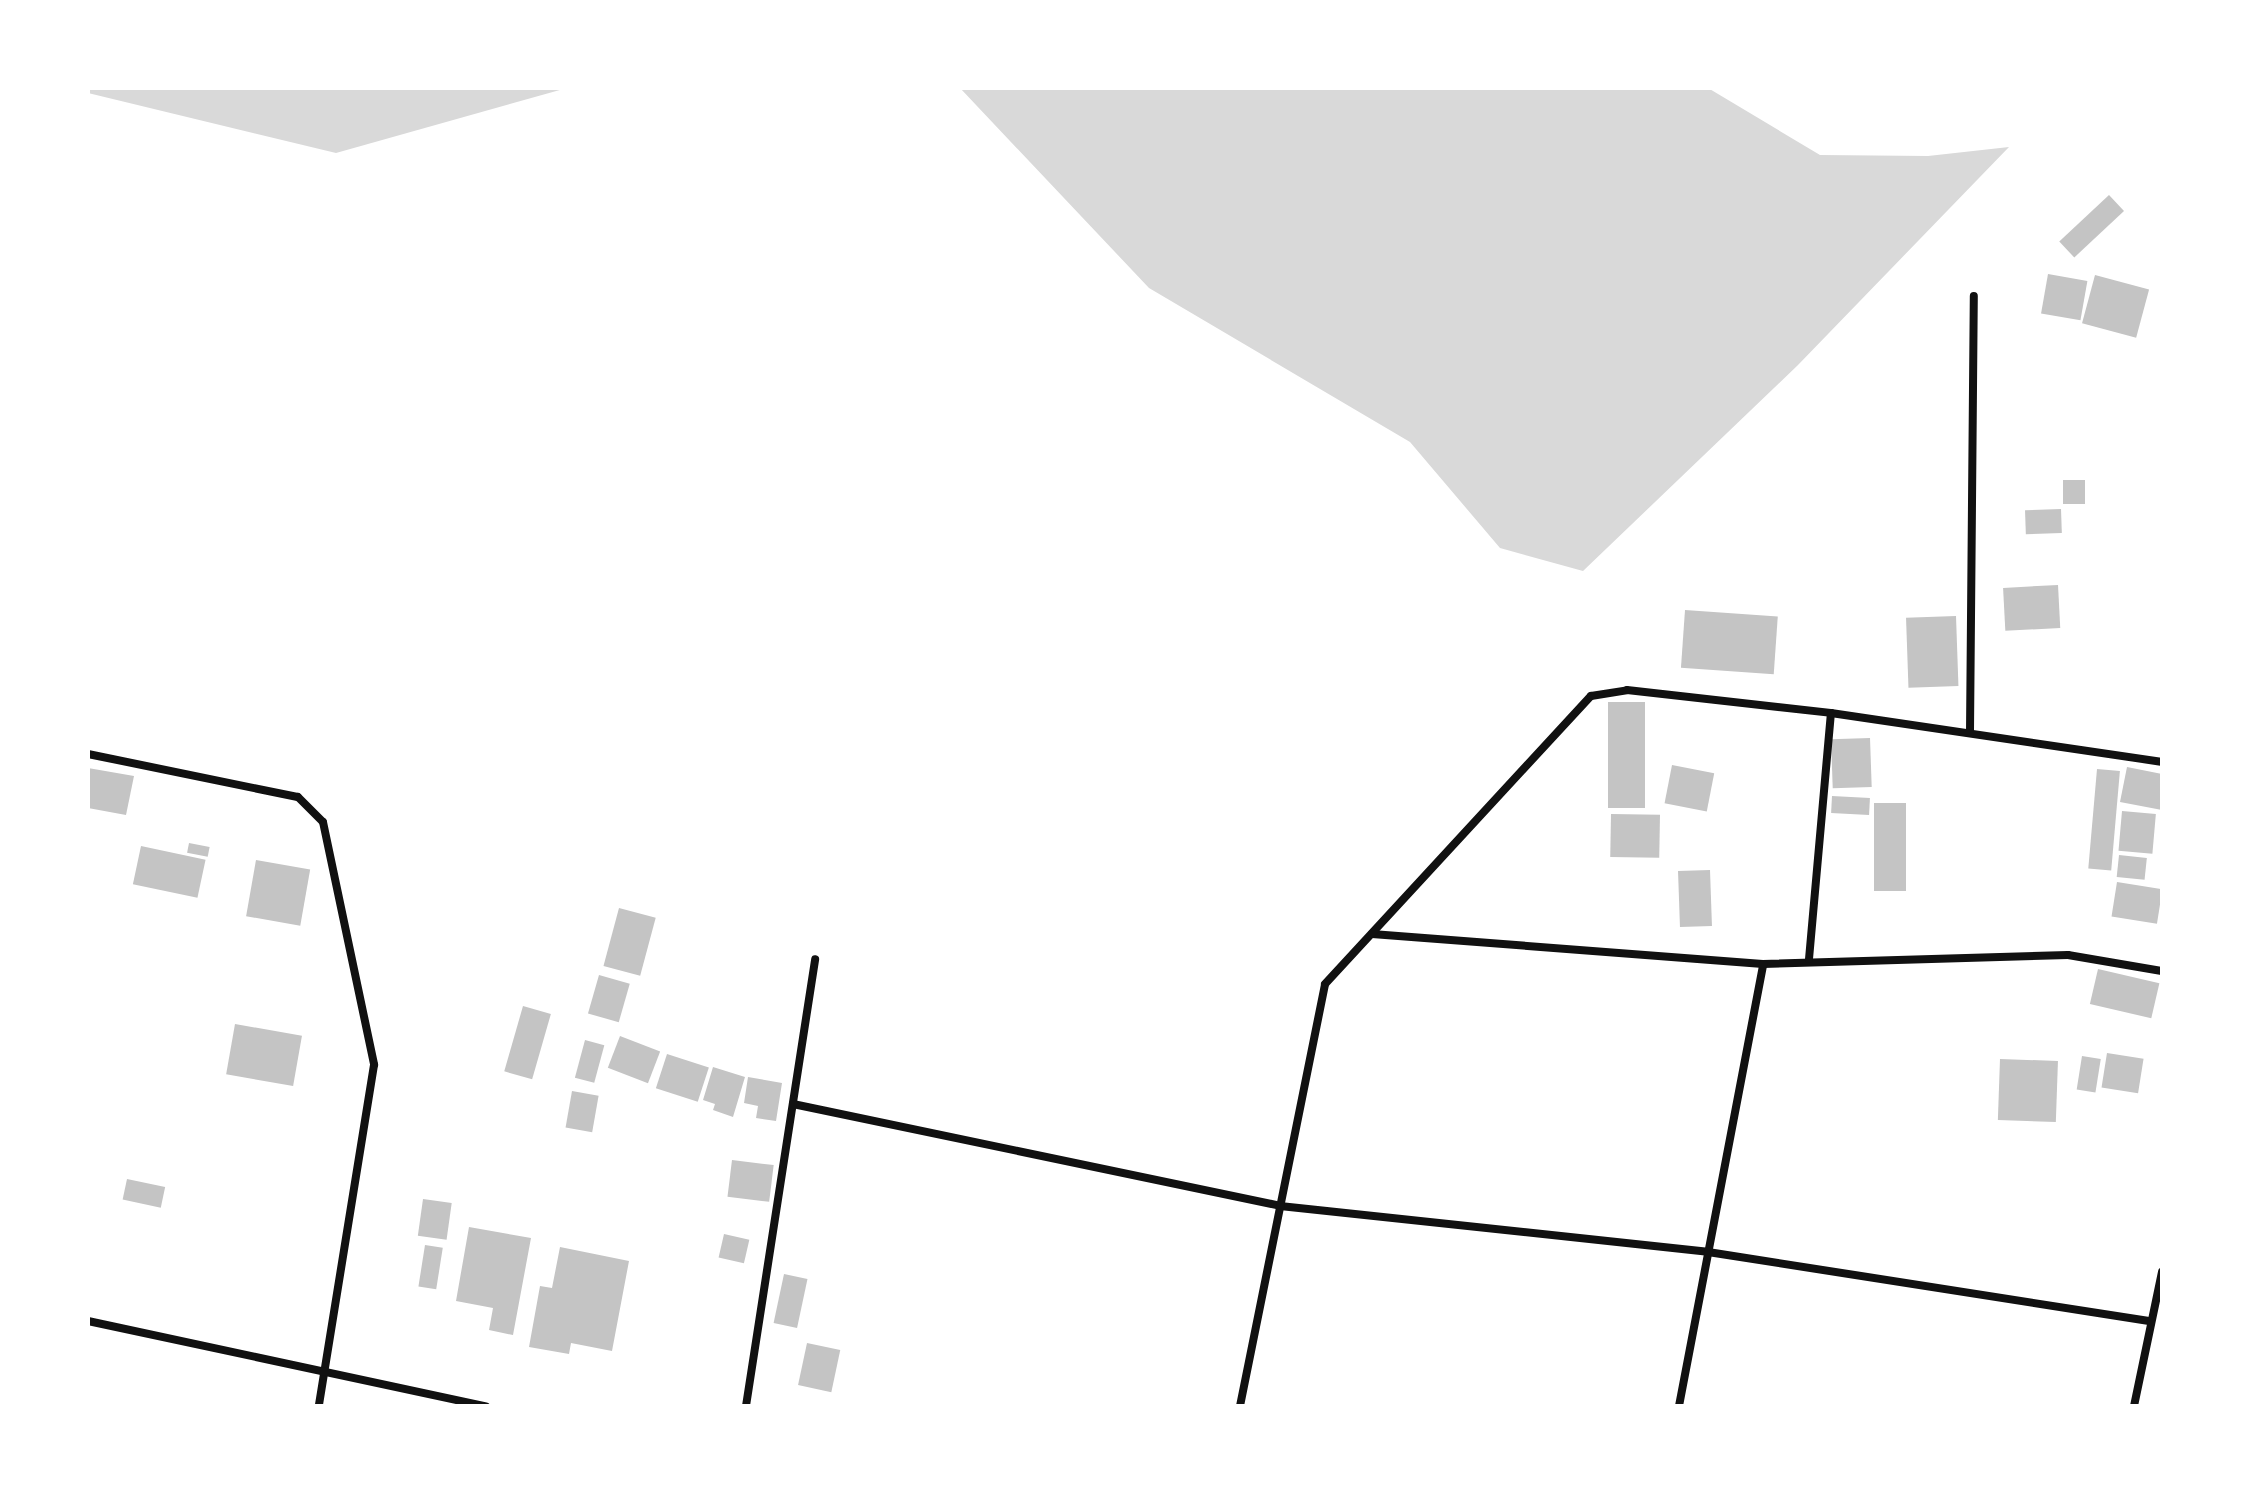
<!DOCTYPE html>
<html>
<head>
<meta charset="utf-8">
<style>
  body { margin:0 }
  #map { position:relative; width:2250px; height:1494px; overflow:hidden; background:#fff; font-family:"DM Sans",sans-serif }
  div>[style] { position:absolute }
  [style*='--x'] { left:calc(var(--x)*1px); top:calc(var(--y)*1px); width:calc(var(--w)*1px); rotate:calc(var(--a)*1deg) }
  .water>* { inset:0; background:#d9d9d9 }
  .building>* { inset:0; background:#c4c4c4; transform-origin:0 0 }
  .minor>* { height:8px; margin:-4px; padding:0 4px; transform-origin:4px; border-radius:4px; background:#111 }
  span { translate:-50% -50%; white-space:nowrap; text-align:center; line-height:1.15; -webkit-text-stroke:8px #fff; paint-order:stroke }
  .frame { position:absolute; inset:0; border:90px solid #fff; pointer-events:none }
</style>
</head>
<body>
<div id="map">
  <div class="water">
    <div style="clip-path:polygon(88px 88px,567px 88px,336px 153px,88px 93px)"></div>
    <div style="clip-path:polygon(960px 88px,1708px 88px,1820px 155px,1928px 156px,2009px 147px,1798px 365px,1583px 571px,1500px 548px,1410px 442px,1149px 288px)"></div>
  </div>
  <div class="building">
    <div style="left:2109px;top:195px;width:22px;height:68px;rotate:47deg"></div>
    <div style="left:2048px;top:274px;width:40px;height:40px;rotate:10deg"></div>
    <div style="left:2095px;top:275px;width:56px;height:50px;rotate:15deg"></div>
    <div style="left:2085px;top:480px;width:24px;height:22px;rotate:90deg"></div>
    <div style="left:2061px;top:509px;width:24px;height:36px;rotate:88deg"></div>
    <div style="left:2058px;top:585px;width:43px;height:55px;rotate:87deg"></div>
    <div style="left:1685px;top:610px;width:93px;height:58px;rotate:4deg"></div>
    <div style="left:1956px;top:616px;width:70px;height:50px;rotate:88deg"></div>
    <div style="left:1645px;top:702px;width:106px;height:37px;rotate:90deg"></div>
    <div style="left:1870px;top:738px;width:49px;height:39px;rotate:88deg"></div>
    <div style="left:1672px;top:765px;width:43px;height:39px;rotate:11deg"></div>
    <div style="clip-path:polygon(2127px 767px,2162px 774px,2162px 810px,2120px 802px)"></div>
    <div style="clip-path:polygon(88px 768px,134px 776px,126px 815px,88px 808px)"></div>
    <div style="left:2097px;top:769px;width:23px;height:100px;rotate:5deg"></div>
    <div style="left:1832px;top:796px;width:38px;height:17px;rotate:3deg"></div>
    <div style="left:1874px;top:803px;width:32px;height:88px"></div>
    <div style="left:2122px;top:811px;width:34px;height:40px;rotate:5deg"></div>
    <div style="left:1611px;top:814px;width:49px;height:43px;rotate:1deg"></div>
    <div style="left:189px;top:843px;width:21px;height:10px;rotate:11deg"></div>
    <div style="left:141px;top:846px;width:66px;height:39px;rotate:12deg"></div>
    <div style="left:2119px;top:855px;width:28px;height:22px;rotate:6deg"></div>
    <div style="left:256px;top:860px;width:55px;height:57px;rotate:10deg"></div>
    <div style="left:1710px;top:870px;width:56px;height:32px;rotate:88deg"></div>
    <div style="left:2117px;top:882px;width:46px;height:35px;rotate:9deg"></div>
    <div style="left:619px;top:908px;width:38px;height:60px;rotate:15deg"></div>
    <div style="left:2098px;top:969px;width:63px;height:36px;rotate:13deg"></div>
    <div style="left:599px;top:975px;width:32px;height:40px;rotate:16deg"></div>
    <div style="left:523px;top:1006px;width:29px;height:68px;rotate:16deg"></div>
    <div style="left:235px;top:1024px;width:68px;height:51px;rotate:10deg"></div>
    <div style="left:620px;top:1036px;width:43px;height:34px;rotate:21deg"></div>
    <div style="left:585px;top:1040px;width:20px;height:39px;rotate:15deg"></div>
    <div style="left:2107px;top:1053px;width:37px;height:35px;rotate:9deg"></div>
    <div style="left:667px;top:1054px;width:44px;height:36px;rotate:18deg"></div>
    <div style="left:2082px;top:1056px;width:19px;height:34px;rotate:9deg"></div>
    <div style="left:2000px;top:1059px;width:58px;height:61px;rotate:2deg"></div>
    <div style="clip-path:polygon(713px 1067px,745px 1077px,733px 1117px,713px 1110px,715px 1104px,703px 1100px)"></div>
    <div style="clip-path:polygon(748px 1077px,782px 1083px,776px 1121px,756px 1118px,758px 1106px,744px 1103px)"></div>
    <div style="left:572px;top:1091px;width:27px;height:37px;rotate:10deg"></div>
    <div style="left:732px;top:1160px;width:42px;height:37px;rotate:7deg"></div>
    <div style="left:127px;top:1179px;width:39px;height:21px;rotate:12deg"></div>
    <div style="left:423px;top:1199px;width:29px;height:37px;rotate:8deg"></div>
    <div style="clip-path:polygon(469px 1227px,531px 1238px,513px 1335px,489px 1330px,493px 1308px,456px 1301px)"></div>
    <div style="left:724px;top:1234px;width:26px;height:24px;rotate:13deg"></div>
    <div style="left:425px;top:1245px;width:18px;height:42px;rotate:9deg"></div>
    <div style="clip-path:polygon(560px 1247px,629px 1261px,612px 1351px,571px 1343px,569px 1354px,529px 1347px,540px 1286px,552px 1288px)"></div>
    <div style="left:784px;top:1274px;width:24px;height:50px;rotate:12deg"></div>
    <div style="left:807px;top:1343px;width:34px;height:43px;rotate:12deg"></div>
  </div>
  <div class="minor">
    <div style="--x:1970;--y:732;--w:436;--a:-89.5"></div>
    <div style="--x:88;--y:754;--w:214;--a:11.6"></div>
    <div style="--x:298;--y:797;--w:35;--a:45"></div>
    <div style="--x:323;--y:822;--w:248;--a:78.1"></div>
    <div style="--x:374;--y:1065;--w:345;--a:99.2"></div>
    <div style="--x:1372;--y:934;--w:392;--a:4.4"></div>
    <div style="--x:1763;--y:964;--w:305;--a:-1.7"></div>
    <div style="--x:2068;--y:955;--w:95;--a:9.7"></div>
    <div style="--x:1809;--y:959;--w:247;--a:-84.9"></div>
    <div style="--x:793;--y:1104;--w:498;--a:11.8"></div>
    <div style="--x:1280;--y:1206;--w:430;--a:6.1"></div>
    <div style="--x:1708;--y:1252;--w:448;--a:8.9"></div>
    <div style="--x:88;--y:1321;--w:407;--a:12.1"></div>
    <div style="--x:746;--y:1406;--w:452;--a:-81.2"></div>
    <div style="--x:1240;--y:1406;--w:430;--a:-78.6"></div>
    <div style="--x:1325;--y:984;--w:392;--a:-47.3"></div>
    <div style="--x:1591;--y:696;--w:36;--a:-9"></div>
    <div style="--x:1627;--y:690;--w:205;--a:6.4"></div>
    <div style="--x:1831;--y:713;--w:335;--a:8.4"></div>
    <div style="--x:1679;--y:1406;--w:450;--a:-79.2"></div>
    <div style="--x:2134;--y:1406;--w:137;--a:-78.2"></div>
  </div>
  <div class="frame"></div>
</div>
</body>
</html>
